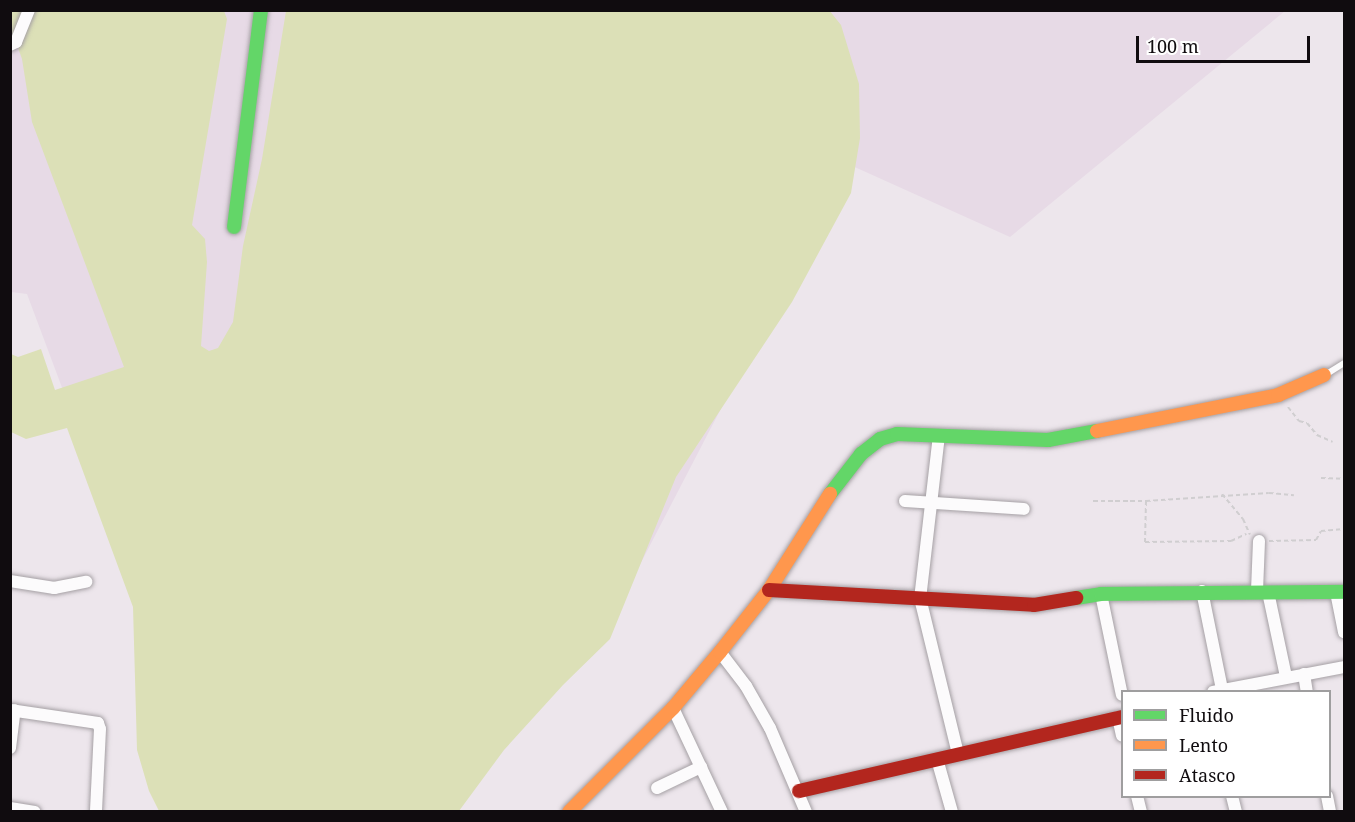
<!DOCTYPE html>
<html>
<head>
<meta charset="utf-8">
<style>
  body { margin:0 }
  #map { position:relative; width:1355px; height:822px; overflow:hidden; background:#ede6ec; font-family:"Noto Serif",serif }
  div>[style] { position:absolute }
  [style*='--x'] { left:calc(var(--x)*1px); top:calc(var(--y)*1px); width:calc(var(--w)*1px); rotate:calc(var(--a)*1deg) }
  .industrial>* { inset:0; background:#e7dae6 }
  .green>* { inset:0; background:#dce0b7 }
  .path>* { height:2px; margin-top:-1px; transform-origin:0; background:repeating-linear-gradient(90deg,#d0ced0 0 4.5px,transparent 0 7.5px) }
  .roads { filter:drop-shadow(0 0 2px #a5a0a4) drop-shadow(0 0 2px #a5a0a4) }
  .lane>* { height:6px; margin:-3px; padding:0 3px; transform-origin:3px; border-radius:3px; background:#fcfbfc }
  .street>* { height:12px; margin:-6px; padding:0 6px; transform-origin:6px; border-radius:6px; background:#fcfbfc }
  .fast>* { height:14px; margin:-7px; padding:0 7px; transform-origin:7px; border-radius:7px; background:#63d668 }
  .slow>* { height:14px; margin:-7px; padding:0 7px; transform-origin:7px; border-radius:7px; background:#ff974d }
  .jam>* { height:14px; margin:-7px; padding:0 7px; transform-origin:7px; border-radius:7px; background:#b3261e }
  span { translate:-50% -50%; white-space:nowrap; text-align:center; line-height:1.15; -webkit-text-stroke:6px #fff; paint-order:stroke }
  .frame { position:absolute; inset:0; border:12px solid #100c0f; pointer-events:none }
  .legend { position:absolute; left:1121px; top:690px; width:210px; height:108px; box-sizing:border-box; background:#fff; border:2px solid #9f9e9f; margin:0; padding:8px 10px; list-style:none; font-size:18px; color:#100c0f }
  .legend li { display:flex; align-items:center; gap:12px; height:30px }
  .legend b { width:30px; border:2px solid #9f9e9f }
  .scale { position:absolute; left:1136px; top:36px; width:174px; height:27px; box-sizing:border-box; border:3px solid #100c0f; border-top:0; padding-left:8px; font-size:18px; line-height:21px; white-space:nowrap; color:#100c0f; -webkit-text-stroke:4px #fff; paint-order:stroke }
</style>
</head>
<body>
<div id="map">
  <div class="industrial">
    <div style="clip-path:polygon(10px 11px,1285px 11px,1010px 237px,848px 164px,593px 655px,376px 812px,179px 700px,27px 294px,11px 292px)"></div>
  </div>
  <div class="green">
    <div style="clip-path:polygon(829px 10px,841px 25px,859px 84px,860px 138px,851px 193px,792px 302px,676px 477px,610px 639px,563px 685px,504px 750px,459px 811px,159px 811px,149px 791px,137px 750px,133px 607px,67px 428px,26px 439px,11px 432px,11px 354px,18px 357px,41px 349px,55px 390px,124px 367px,32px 122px,22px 59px,16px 42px,11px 41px,11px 11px,224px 11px,227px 19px,192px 225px,205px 239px,207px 262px,201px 346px,209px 351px,218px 348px,233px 322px,243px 246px,262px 159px,286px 11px)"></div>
  </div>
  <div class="path">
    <div style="--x:1288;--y:407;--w:18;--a:52"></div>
    <div style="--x:1299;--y:421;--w:8;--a:14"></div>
    <div style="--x:1307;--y:423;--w:16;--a:50"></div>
    <div style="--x:1317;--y:435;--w:17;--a:24"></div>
    <div style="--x:1321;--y:478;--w:23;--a:2"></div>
    <div style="--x:1222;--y:494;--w:33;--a:50"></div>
    <div style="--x:1243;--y:519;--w:17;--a:66"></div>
    <div style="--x:1093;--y:501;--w:53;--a:0"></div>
    <div style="--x:1146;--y:501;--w:123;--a:-3.7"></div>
    <div style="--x:1269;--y:493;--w:25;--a:5"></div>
    <div style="--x:1146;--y:501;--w:41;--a:91.4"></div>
    <div style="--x:1145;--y:542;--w:86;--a:-0.7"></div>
    <div style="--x:1231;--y:541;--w:17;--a:-25"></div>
    <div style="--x:1269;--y:541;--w:47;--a:-1.2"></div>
    <div style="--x:1316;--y:540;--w:10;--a:-61"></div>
    <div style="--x:1321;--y:531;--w:23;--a:-5"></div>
  </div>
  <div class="roads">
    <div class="lane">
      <div style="--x:1325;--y:375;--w:22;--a:-32"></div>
    </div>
    <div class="street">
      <div style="--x:10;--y:45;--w:7;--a:-27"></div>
      <div style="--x:16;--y:42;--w:35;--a:-68"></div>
      <div style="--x:939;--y:435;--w:164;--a:96.6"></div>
      <div style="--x:920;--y:598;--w:161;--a:76.3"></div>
      <div style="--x:905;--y:501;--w:119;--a:3.8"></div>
      <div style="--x:10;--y:581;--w:45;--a:9"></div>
      <div style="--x:54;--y:588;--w:33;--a:-11"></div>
      <div style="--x:1202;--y:591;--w:100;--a:78.5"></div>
      <div style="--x:1257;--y:591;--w:50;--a:-87.7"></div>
      <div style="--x:1268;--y:592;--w:87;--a:78"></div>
      <div style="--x:1336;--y:592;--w:41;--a:78.7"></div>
      <div style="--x:1101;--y:594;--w:103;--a:78.3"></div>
      <div style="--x:720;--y:652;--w:43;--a:52.6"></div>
      <div style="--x:746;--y:686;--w:48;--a:60.3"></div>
      <div style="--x:770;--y:728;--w:91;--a:66.8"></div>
      <div style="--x:1304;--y:674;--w:18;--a:81"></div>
      <div style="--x:1213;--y:692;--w:133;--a:-10.8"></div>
      <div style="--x:673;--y:708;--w:115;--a:64.8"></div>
      <div style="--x:10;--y:710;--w:89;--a:8.4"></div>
      <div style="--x:98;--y:723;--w:6;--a:72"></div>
      <div style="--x:100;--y:729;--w:83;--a:92.8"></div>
      <div style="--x:1118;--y:717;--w:19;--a:78"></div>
      <div style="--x:10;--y:748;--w:38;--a:-83"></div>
      <div style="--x:937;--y:759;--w:55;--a:74.2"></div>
      <div style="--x:657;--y:788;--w:49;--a:-25.5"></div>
      <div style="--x:1137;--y:796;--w:16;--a:76"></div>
      <div style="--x:1232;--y:796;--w:16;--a:76"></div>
      <div style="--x:1327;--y:796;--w:16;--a:79"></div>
      <div style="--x:10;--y:808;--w:25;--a:9"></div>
    </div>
    <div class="fast">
      <div style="--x:234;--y:227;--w:219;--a:-82.9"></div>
      <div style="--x:830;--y:494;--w:51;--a:-52.2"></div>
      <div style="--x:861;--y:454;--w:24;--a:-38"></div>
      <div style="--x:880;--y:439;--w:18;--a:-16"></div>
      <div style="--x:897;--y:434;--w:151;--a:2.3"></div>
      <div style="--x:1048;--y:440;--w:50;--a:-10.4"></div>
      <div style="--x:1076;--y:598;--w:25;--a:-9"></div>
      <div style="--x:1101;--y:594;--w:243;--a:-0.5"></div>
    </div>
    <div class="slow">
      <div style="--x:1097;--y:431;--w:185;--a:-11.2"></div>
      <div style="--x:1278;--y:395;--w:50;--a:-23.5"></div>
      <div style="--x:569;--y:812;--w:147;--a:-45"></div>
      <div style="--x:673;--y:708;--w:73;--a:-50"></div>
      <div style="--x:720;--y:652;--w:79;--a:-51.7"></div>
      <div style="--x:769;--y:590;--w:114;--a:-57.6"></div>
    </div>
    <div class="jam">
      <div style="--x:769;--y:590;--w:265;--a:3.2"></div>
      <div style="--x:1034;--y:605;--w:43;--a:-9.5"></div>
      <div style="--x:799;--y:791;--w:331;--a:-12.9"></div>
    </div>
  </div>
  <div class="frame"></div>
  <ul class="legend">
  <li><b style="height:8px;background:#63d668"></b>Fluido</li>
  <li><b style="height:8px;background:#ff974d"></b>Lento</li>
  <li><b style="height:8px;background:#b3261e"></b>Atasco</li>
  </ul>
  <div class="scale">100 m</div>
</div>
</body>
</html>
